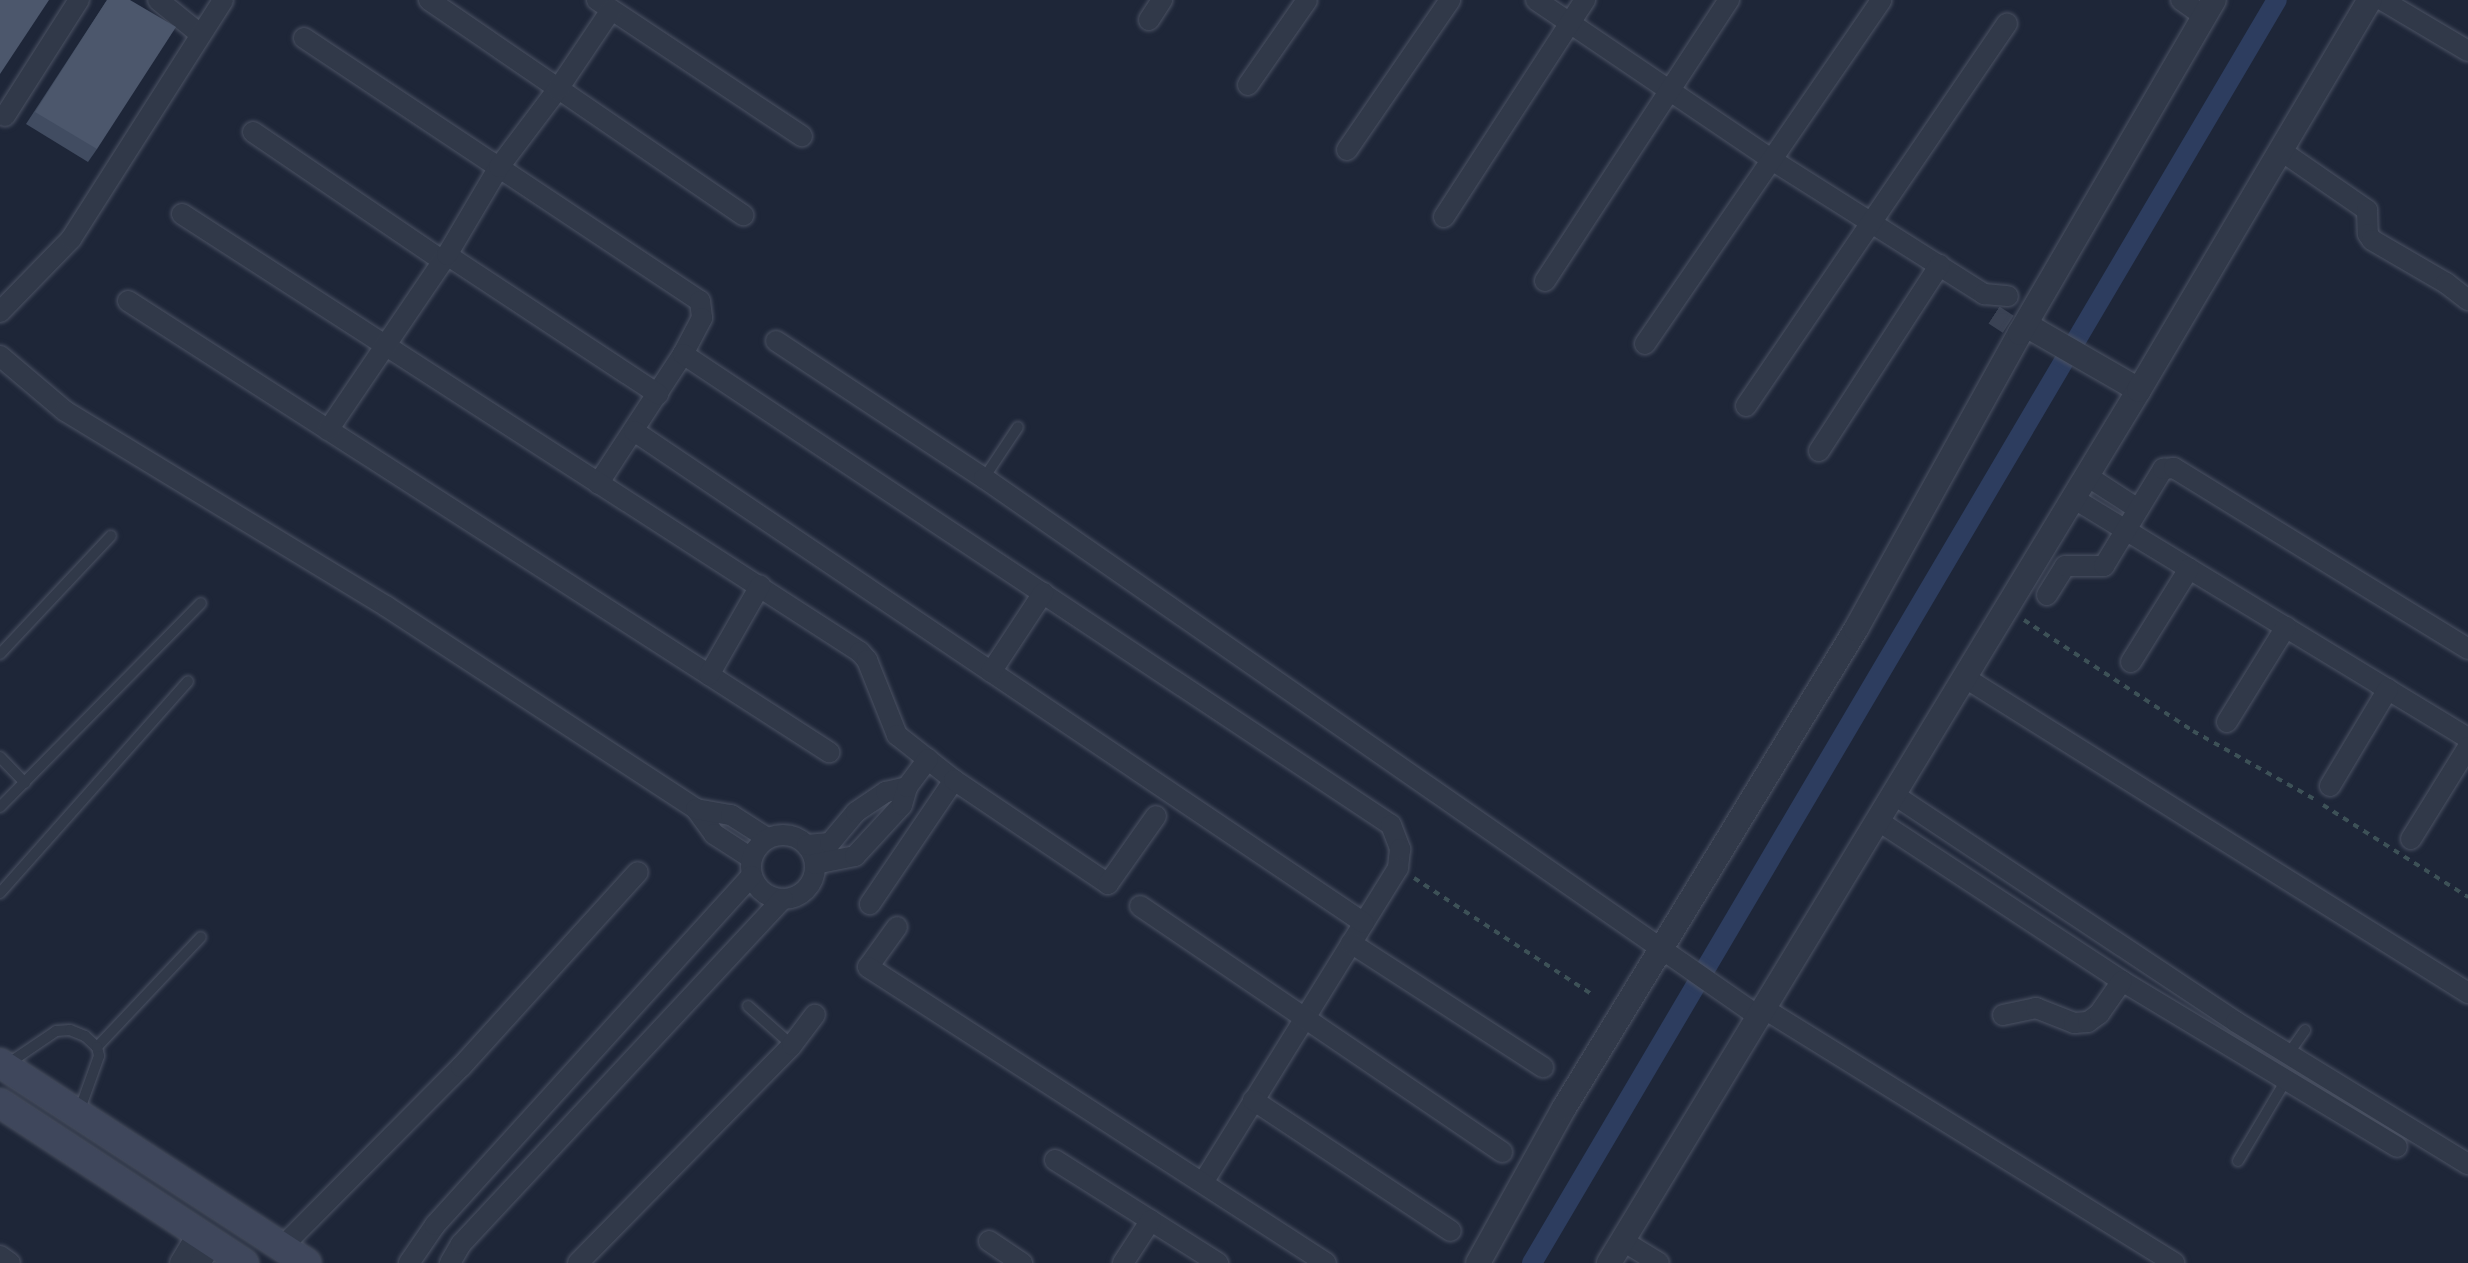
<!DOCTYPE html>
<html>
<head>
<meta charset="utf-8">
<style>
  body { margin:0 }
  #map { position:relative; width:2468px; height:1263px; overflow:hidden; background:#1e2638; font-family:Mulish,sans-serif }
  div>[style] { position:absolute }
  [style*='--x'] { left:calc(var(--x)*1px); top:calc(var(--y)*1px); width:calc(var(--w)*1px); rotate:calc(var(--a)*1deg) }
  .canal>* { height:20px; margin:-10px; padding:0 10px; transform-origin:10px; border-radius:10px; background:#2d3d5f }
  .minor-tunnel>* { height:20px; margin-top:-10px; transform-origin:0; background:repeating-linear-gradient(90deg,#3a4254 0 20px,transparent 0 30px) }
  .path>* { height:4px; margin-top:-2px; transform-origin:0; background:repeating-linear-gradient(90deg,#3d5157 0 6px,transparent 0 12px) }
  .roads { filter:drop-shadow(0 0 2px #4c5364) drop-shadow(0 0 2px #4c5364) }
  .service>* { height:10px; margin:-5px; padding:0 5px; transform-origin:5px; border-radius:5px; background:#313949 }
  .minor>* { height:20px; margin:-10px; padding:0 10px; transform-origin:10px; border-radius:10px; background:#313949 }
  .minor>.ring { margin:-10px; padding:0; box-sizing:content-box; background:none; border:20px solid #313949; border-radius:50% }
  .tertiary>* { height:24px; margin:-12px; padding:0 12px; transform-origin:12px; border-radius:12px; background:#313949 }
  .secondary>* { height:28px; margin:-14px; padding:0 14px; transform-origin:14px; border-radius:14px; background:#3f475c }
  .wall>* { inset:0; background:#414c61 }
  .building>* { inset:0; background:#4c576c }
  span { translate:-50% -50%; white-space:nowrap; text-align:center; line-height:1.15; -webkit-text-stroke:7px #171e2d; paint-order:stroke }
</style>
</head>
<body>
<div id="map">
  <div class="canal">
    <div style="--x:1532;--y:1263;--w:1466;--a:-59.47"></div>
  </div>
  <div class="minor-tunnel">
    <div style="--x:1994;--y:315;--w:17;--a:33"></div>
  </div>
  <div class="path">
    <div style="--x:2024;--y:620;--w:202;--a:33.3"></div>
    <div style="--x:2193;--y:731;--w:141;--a:29.3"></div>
    <div style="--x:2323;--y:805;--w:172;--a:32.4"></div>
    <div style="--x:1414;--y:878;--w:214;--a:33.2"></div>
  </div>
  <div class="roads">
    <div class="service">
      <div style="--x:984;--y:478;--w:61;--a:-56.3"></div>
      <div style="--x:0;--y:654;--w:162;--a:-46.8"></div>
      <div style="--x:0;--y:757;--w:36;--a:46"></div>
      <div style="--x:0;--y:807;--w:286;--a:-45.4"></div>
      <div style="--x:0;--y:893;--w:283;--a:-48.4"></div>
      <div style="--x:748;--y:1006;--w:59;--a:41.6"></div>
      <div style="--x:97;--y:1047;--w:151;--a:-46.6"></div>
      <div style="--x:2289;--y:1053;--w:28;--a:-55"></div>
      <div style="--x:6;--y:1065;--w:60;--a:-34.2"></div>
      <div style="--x:56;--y:1031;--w:14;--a:-4"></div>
      <div style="--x:70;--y:1030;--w:16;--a:22"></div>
      <div style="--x:85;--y:1036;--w:16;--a:43"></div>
      <div style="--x:97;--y:1047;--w:9;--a:77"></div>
      <div style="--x:99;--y:1056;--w:59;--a:109.7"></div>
      <div style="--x:2238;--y:1161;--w:94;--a:-59.3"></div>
    </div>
    <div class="minor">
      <div style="--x:158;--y:0;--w:54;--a:39"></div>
      <div style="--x:429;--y:0;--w:381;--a:34.4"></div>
      <div style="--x:597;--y:0;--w:246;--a:33.6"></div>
      <div style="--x:1536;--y:0;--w:285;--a:34.1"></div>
      <div style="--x:1772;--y:160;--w:251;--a:32.3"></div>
      <div style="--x:1984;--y:294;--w:24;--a:5"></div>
      <div style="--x:2181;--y:0;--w:28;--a:35"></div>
      <div style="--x:2382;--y:0;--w:100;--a:30.7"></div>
      <div style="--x:1149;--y:20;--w:24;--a:-57"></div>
      <div style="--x:304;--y:38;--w:475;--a:33.6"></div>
      <div style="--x:700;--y:301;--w:17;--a:83"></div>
      <div style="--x:702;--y:318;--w:41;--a:117.8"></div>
      <div style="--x:683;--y:354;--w:155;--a:123.2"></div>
      <div style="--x:1248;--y:85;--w:103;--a:-55.2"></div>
      <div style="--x:5;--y:116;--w:138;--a:-57.5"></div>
      <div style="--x:253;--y:132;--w:230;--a:34.2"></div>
      <div style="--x:1347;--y:150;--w:182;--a:-55.5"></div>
      <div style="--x:2280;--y:150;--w:106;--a:34.6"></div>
      <div style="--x:2367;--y:210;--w:24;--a:88"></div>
      <div style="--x:2368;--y:234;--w:7;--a:56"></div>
      <div style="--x:2372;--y:240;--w:86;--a:30.2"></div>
      <div style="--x:2446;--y:283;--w:28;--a:38"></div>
      <div style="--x:182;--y:214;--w:807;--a:32.86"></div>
      <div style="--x:860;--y:652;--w:11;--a:49"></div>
      <div style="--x:867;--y:660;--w:81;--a:68.2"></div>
      <div style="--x:897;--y:735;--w:73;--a:38.3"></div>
      <div style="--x:954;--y:780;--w:150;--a:124.1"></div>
      <div style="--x:1444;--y:217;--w:259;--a:-57"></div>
      <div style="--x:447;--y:255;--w:253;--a:33.4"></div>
      <div style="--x:1545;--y:281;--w:336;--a:-56.8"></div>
      <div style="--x:128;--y:301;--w:834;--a:32.76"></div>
      <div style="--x:0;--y:312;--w:102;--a:-45.8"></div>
      <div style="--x:71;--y:239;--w:283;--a:-57.5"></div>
      <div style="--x:776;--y:341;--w:249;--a:33.4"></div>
      <div style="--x:984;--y:478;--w:943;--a:34.8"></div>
      <div style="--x:1645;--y:344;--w:417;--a:-55.5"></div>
      <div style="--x:683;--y:354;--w:850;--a:33.63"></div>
      <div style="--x:1391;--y:825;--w:26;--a:69"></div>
      <div style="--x:1400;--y:849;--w:19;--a:96"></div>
      <div style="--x:1398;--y:868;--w:370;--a:121.8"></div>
      <div style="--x:0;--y:356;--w:85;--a:40.2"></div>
      <div style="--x:65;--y:411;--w:376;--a:31.3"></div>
      <div style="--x:386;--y:606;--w:371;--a:33.2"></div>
      <div style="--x:696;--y:809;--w:31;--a:54"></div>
      <div style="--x:714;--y:834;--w:44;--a:33"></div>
      <div style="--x:1746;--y:406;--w:463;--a:-55.7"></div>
      <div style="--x:328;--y:430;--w:212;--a:-55.8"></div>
      <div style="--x:447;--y:255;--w:102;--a:-59.4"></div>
      <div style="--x:499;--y:167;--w:98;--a:-52.9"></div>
      <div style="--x:558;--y:89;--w:95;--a:-56.1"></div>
      <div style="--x:634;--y:431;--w:880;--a:33.98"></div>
      <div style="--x:1819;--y:451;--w:222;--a:-57"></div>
      <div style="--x:2087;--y:476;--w:61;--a:32.9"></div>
      <div style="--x:2073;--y:498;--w:462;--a:31.3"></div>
      <div style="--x:2047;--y:595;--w:34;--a:-58"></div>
      <div style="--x:2065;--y:566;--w:39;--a:0"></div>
      <div style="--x:2104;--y:566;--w:114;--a:-58.7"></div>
      <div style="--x:2163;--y:469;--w:11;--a:-5"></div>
      <div style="--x:2174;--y:468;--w:345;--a:31.6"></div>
      <div style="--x:2131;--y:662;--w:110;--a:-58.1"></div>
      <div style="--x:991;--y:672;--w:95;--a:-56.6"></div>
      <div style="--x:709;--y:675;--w:103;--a:-60.2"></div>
      <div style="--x:1964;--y:677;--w:595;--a:32.09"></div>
      <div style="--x:2227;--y:722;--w:112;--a:-58.2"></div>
      <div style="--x:954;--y:780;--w:186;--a:34"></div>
      <div style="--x:1108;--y:884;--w:83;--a:-54.8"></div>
      <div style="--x:2330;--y:786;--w:113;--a:-59.1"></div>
      <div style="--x:1893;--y:794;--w:412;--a:33.6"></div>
      <div style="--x:2236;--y:1022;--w:272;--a:31.5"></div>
      <div style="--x:696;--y:809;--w:36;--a:10"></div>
      <div style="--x:731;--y:815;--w:43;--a:32.6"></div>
      <div style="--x:1877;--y:820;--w:293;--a:33.3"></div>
      <div style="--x:2122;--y:981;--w:321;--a:31.1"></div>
      <div class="ring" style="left:751px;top:835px;width:44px;height:44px"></div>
      <div style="--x:2411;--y:839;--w:108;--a:-58.2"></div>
      <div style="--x:807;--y:845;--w:23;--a:-5"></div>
      <div style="--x:830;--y:843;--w:40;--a:-50"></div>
      <div style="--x:856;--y:812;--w:36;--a:-34"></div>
      <div style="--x:886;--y:792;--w:22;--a:-13"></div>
      <div style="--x:815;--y:864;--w:41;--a:-11.3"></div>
      <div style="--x:855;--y:856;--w:69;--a:-47.3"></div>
      <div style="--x:902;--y:805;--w:19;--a:-74"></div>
      <div style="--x:907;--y:787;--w:35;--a:-53"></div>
      <div style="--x:1140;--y:906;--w:438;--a:34.2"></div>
      <div style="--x:897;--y:927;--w:49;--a:125.9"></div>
      <div style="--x:868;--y:967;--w:545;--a:32.87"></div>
      <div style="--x:1351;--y:943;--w:229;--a:32.9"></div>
      <div style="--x:1763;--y:1008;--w:484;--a:31.8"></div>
      <div style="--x:2003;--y:1015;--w:34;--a:-12"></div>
      <div style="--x:2036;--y:1008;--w:41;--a:21.5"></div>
      <div style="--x:2074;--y:1023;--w:14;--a:-4"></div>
      <div style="--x:2088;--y:1022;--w:14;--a:-36"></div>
      <div style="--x:2099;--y:1014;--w:40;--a:-55.1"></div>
      <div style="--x:1253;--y:1100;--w:237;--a:33.5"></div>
      <div style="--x:1055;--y:1160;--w:193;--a:32.3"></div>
      <div style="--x:989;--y:1241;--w:40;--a:34"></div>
      <div style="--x:1623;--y:1241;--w:42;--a:31.4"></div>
      <div style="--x:282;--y:1247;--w:254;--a:-45.2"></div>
      <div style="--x:461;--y:1067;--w:263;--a:-47.8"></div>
      <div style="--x:0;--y:1256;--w:12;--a:35"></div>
      <div style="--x:180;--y:1263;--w:35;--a:-59"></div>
      <div style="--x:200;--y:1263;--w:24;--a:-57"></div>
      <div style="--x:409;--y:1263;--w:46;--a:-55.6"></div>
      <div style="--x:435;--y:1225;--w:471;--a:-47.8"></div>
      <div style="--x:450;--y:1263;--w:22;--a:-60"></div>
      <div style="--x:461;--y:1244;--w:472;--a:-47"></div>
      <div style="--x:578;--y:1263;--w:305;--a:-45.5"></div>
      <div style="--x:792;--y:1045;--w:38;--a:-53"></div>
      <div style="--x:1123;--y:1263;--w:51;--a:-56.9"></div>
    </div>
    <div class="tertiary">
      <div style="--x:2026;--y:325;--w:130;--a:29.9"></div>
      <div style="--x:1478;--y:1263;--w:177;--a:-61"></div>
      <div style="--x:1564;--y:1108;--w:561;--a:-58.63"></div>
      <div style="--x:1856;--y:629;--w:338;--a:-61"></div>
      <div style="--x:2020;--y:333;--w:385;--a:-59.8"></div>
      <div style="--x:1609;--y:1263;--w:1021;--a:-58.74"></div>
      <div style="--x:2139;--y:390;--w:453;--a:-59.4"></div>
    </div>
    <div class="secondary">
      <div style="--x:0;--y:1063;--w:366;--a:33.1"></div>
      <div style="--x:0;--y:1103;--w:292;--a:33.3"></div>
    </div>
  </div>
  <div class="wall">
    <div style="clip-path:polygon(107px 0,97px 149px,88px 162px,26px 124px)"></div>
  </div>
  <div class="building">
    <div style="clip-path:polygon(0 0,49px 0,0 74px)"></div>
    <div style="clip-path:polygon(107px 0,130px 0,176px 27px,97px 149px,35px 112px)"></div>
  </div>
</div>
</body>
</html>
